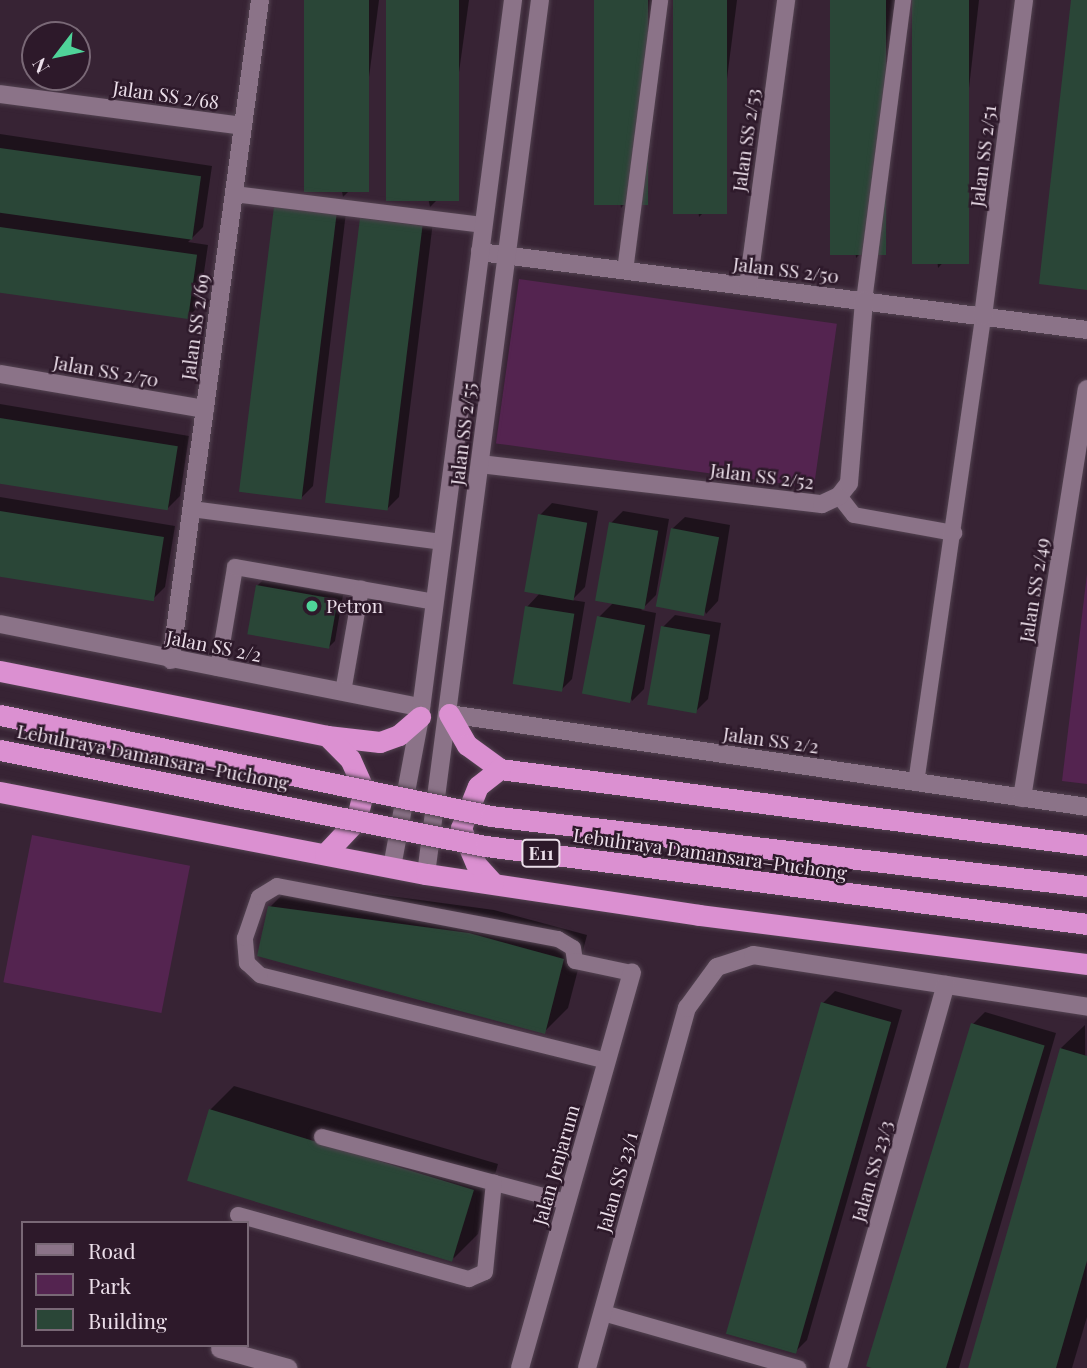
<!DOCTYPE html>
<html>
<head>
<meta charset="utf-8">
<style>
  body { margin:0 }
  #map { position:relative; width:1087px; height:1368px; overflow:hidden; background:#372334; font-family:"Playfair Display",serif }
  div>[style] { position:absolute }
  [style*='--x'] { left:calc(var(--x)*1px); top:calc(var(--y)*1px); width:calc(var(--w)*1px); rotate:calc(var(--a)*1deg) }
  .green>* { inset:0; background:#542450; transform-origin:0 0 }
  .shadow>* { inset:0; background:#0007 }
  .building>* { inset:0; background:#2a4637; transform-origin:0 0 }
  .roads { filter:drop-shadow(0 0 2px #534351) drop-shadow(0 0 2px #534351) }
  .service>* { height:16px; margin:-8px; padding:0 8px; transform-origin:8px; border-radius:8px; background:#8b7388 }
  .minor>* { height:18px; margin:-9px; padding:0 9px; transform-origin:9px; border-radius:9px; background:#8b7388 }
  .tertiary>* { height:18px; margin:-9px; padding:0 9px; transform-origin:9px; border-radius:9px; background:#8b7388 }
  .motorway>* { height:21px; margin:-10.5px; padding:0 10.5px; transform-origin:10.5px; border-radius:10.5px; background:#db90d1 }
  .bridges { filter:drop-shadow(0 0 2px #534351) drop-shadow(0 0 2px #534351) }
  .motorway-bridge>* { height:21px; margin:-10.5px; padding:0 10.5px; transform-origin:10.5px; border-radius:10.5px; background:#db90d1 }
  .dots>* { width:19px; height:19px; translate:-50% -50%; box-sizing:border-box; border:4px solid #2d192a; border-radius:50% }
  span { translate:-50% -50%; white-space:nowrap; text-align:center; line-height:1.15; -webkit-text-stroke:5px #2d192a; paint-order:stroke }
  .shield-label span { padding:2px 5px; background:#2d192a; border:2px solid; border-radius:5px; -webkit-text-stroke-width:0 }
  .shield-label { font-size:18px; color:#ebdee9; font-weight:700 }
  .street-label { font-size:19px; color:#ebdee9 }
  .poi-label { font-size:19px; color:#ebdee9 }
  .left { translate:0 -50%; text-align:left }
  .legend { position:absolute; left:21px; top:1221px; width:228px; height:126px; box-sizing:border-box; background:#2d192a; border:2px solid #796876; margin:0; padding:9px 12px; list-style:none; font-size:21px; color:#ebdee9 }
  .legend li { display:flex; align-items:center; gap:14px; height:35px }
  .legend b { width:35px; border:2px solid #796876 }
  .north { position:absolute; left:21px; top:21px; width:70px; height:70px; box-sizing:border-box; background:#2d192a; border:2px solid #796876; border-radius:50%; rotate:238deg; font-size:19px; font-weight:700; line-height:28px; text-align:center; color:#ebdee9 }
  .north::after { content:''; display:block; margin:auto; width:24px; height:32px; background:#4fd399; clip-path:polygon(50% 0,100% 100%,50% 72%,0 100%) }
</style>
</head>
<body>
<div id="map">
  <div class="green">
    <div style="left:519px;top:279px;width:321px;height:166px;rotate:8deg"></div>
    <div style="clip-path:polygon(1087px 574px,1087px 784px,1062px 781px)"></div>
    <div style="left:32px;top:835px;width:161px;height:150px;rotate:11deg"></div>
  </div>
  <div class="shadow">
    <div style="clip-path:polygon(306px 0,379px 0,355px 185px,343px 197px)"></div>
    <div style="clip-path:polygon(387px 0,469px 0,442px 195px,430px 207px)"></div>
    <div style="clip-path:polygon(596px 0,668px 0,645px 184px,621px 208px)"></div>
    <div style="clip-path:polygon(675px 0,737px 0,711px 205px,699px 217px)"></div>
    <div style="clip-path:polygon(832px 0,896px 0,869px 245px,856px 258px)"></div>
    <div style="clip-path:polygon(914px 0,979px 0,950px 255px,938px 268px)"></div>
    <div style="clip-path:polygon(0 134px,212px 166px,203px 227px,188px 242px,208px 245px,199px 306px,187px 318px,0 290px)"></div>
    <div style="clip-path:polygon(288px 196px,347px 204px,313px 486px,301px 498px,275px 208px)"></div>
    <div style="clip-path:polygon(374px 207px,434px 214px,399px 497px,387px 509px,362px 219px)"></div>
    <div style="clip-path:polygon(0 404px,189px 436px,180px 496px,168px 508px,0 481px)"></div>
    <div style="clip-path:polygon(0 497px,175px 526px,165px 587px,153px 599px,0 574px)"></div>
    <div style="clip-path:polygon(552px 503px,598px 511px,585px 587px,572px 600px,585px 602px,572px 679px,560px 691px,527px 607px,540px 593px,540px 515px)"></div>
    <div style="clip-path:polygon(623px 511px,669px 519px,656px 595px,641px 610px,656px 613px,644px 689px,632px 701px,599px 617px,614px 602px,611px 523px)"></div>
    <div style="clip-path:polygon(685px 517px,730px 525px,718px 601px,706px 614px,672px 529px)"></div>
    <div style="clip-path:polygon(263px 580px,343px 595px,335px 641px,329px 647px,257px 586px)"></div>
    <div style="clip-path:polygon(675px 615px,721px 623px,708px 699px,696px 711px,663px 627px)"></div>
    <div style="clip-path:polygon(294px 883px,494px 910px,587px 935px,568px 1008px,544px 1032px,270px 907px)"></div>
    <div style="clip-path:polygon(835px 991px,902px 1010px,807px 1340px,795px 1352px,823px 1003px)"></div>
    <div style="clip-path:polygon(985px 1012px,1056px 1033px,959px 1368px,874px 1368px,973px 1024px)"></div>
    <div style="clip-path:polygon(1085px 1025px,1087px 1317px,1072px 1368px,970px 1368px,1061px 1048px)"></div>
    <div style="clip-path:polygon(234px 1086px,498px 1164px,478px 1234px,454px 1258px,210px 1110px)"></div>
  </div>
  <div class="building">
    <div style="left:304px;top:0;width:65px;height:192px"></div>
    <div style="left:386px;top:0;width:73px;height:201px"></div>
    <div style="left:594px;top:0;width:54px;height:205px"></div>
    <div style="left:673px;top:0;width:54px;height:214px"></div>
    <div style="left:830px;top:0;width:56px;height:255px"></div>
    <div style="left:912px;top:0;width:57px;height:264px"></div>
    <div style="clip-path:polygon(1071px 0,1087px 0,1087px 290px,1039px 284px)"></div>
    <div style="left:0;top:148px;width:203px;height:64px;rotate:8deg"></div>
    <div style="left:274px;top:207px;width:63px;height:287px;rotate:7deg"></div>
    <div style="left:360px;top:218px;width:63px;height:287px;rotate:7deg"></div>
    <div style="left:0;top:227px;width:199px;height:65px;rotate:8deg"></div>
    <div style="left:0;top:418px;width:180px;height:65px;rotate:9deg"></div>
    <div style="left:0;top:511px;width:166px;height:65px;rotate:9deg"></div>
    <div style="left:538px;top:514px;width:50px;height:79px;rotate:10deg"></div>
    <div style="left:609px;top:522px;width:50px;height:80px;rotate:10deg"></div>
    <div style="left:671px;top:528px;width:49px;height:80px;rotate:11deg"></div>
    <div style="left:256px;top:585px;width:83px;height:50px;rotate:10deg"></div>
    <div style="left:525px;top:606px;width:50px;height:79px;rotate:9deg"></div>
    <div style="left:597px;top:616px;width:49px;height:79px;rotate:11deg"></div>
    <div style="left:661px;top:626px;width:50px;height:80px;rotate:10deg"></div>
    <div style="clip-path:polygon(268px 906px,469px 933px,564px 959px,545px 1034px,257px 956px)"></div>
    <div style="left:821px;top:1002px;width:73px;height:345px;rotate:16deg"></div>
    <div style="left:971px;top:1023px;width:77px;height:359px;rotate:17deg"></div>
    <div style="clip-path:polygon(1060px 1048px,1087px 1056px,1087px 1261px,1056px 1368px,968px 1368px)"></div>
    <div style="left:209px;top:1109px;width:277px;height:75px;rotate:17deg"></div>
  </div>
  <div class="roads">
    <div class="service">
      <div style="--x:234;--y:194;--w:252;--a:7.1"></div>
      <div style="--x:625;--y:271;--w:273;--a:-82.6"></div>
      <div style="--x:864;--y:301;--w:304;--a:-82.6"></div>
      <div style="--x:839;--y:496;--w:24;--a:52"></div>
      <div style="--x:854;--y:515;--w:102;--a:10.2"></div>
      <div style="--x:192;--y:509;--w:253;--a:7.5"></div>
      <div style="--x:218;--y:668;--w:102;--a:-80.4"></div>
      <div style="--x:235;--y:567;--w:203;--a:9.9"></div>
      <div style="--x:343;--y:692;--w:105;--a:-80.1"></div>
      <div style="--x:916;--y:783;--w:472;--a:-81.8"></div>
      <div style="--x:607;--y:1061;--w:357;--a:-166.1"></div>
      <div style="--x:260;--y:975;--w:18;--a:-137"></div>
      <div style="--x:247;--y:963;--w:25;--a:-95"></div>
      <div style="--x:245;--y:938;--w:43;--a:-71.1"></div>
      <div style="--x:259;--y:897;--w:21;--a:-31"></div>
      <div style="--x:277;--y:886;--w:286;--a:10.7"></div>
      <div style="--x:558;--y:939;--w:17;--a:31"></div>
      <div style="--x:573;--y:948;--w:13;--a:81"></div>
      <div style="--x:575;--y:961;--w:58;--a:11.9"></div>
      <div style="--x:322;--y:1137;--w:253;--a:14.9"></div>
      <div style="--x:238;--y:1215;--w:240;--a:15.5"></div>
      <div style="--x:469;--y:1279;--w:17;--a:-24"></div>
      <div style="--x:485;--y:1272;--w:90;--a:-84.3"></div>
      <div style="--x:603;--y:1313;--w:203;--a:15.8"></div>
    </div>
    <div class="minor">
      <div style="--x:0;--y:94;--w:245;--a:7.5"></div>
      <div style="--x:480;--y:252;--w:612;--a:7.32"></div>
      <div style="--x:748;--y:286;--w:289;--a:-82.4"></div>
      <div style="--x:983;--y:316;--w:319;--a:-82.6"></div>
      <div style="--x:0;--y:374;--w:208;--a:9.7"></div>
      <div style="--x:480;--y:464;--w:344;--a:6.7"></div>
      <div style="--x:822;--y:504;--w:19;--a:-25"></div>
      <div style="--x:839;--y:496;--w:16;--a:-52"></div>
      <div style="--x:849;--y:483;--w:183;--a:-85.3"></div>
      <div style="--x:0;--y:624;--w:429;--a:11.2"></div>
      <div style="--x:171;--y:660;--w:666;--a:-82.32"></div>
      <div style="--x:449;--y:714;--w:645;--a:8.29"></div>
      <div style="--x:1022;--y:798;--w:414;--a:-81"></div>
      <div style="--x:220;--y:1349;--w:71;--a:15.6"></div>
      <div style="--x:520;--y:1368;--w:411;--a:-74.2"></div>
      <div style="--x:587;--y:1368;--w:374;--a:-74.5"></div>
      <div style="--x:687;--y:1008;--w:51;--a:-53.8"></div>
      <div style="--x:717;--y:967;--w:38;--a:-18"></div>
      <div style="--x:753;--y:955;--w:338;--a:8.8"></div>
      <div style="--x:838;--y:1368;--w:398;--a:-74.3"></div>
    </div>
    <div class="tertiary">
      <div style="--x:392;--y:867;--w:153;--a:-79.4"></div>
      <div style="--x:420;--y:717;--w:723;--a:-82.61"></div>
      <div style="--x:426;--y:874;--w:881;--a:-82.57"></div>
    </div>
    <div class="motorway">
      <div style="--x:0;--y:671;--w:333;--a:11.2"></div>
      <div style="--x:327;--y:736;--w:53;--a:6.5"></div>
      <div style="--x:380;--y:742;--w:20;--a:-20"></div>
      <div style="--x:399;--y:735;--w:28;--a:-41"></div>
      <div style="--x:449;--y:714;--w:36;--a:60"></div>
      <div style="--x:467;--y:745;--w:41;--a:36"></div>
      <div style="--x:500;--y:769;--w:592;--a:7.38"></div>
      <div style="--x:0;--y:792;--w:434;--a:10.9"></div>
      <div style="--x:426;--y:874;--w:276;--a:8.5"></div>
      <div style="--x:699;--y:915;--w:391;--a:7.2"></div>
      <div style="--x:325;--y:854;--w:45;--a:-46.8"></div>
      <div style="--x:356;--y:821;--w:32;--a:-76"></div>
      <div style="--x:364;--y:790;--w:34;--a:-114"></div>
      <div style="--x:350;--y:759;--w:33;--a:-135"></div>
      <div style="--x:493;--y:883;--w:25;--a:-132"></div>
      <div style="--x:476;--y:864;--w:39;--a:-113"></div>
      <div style="--x:461;--y:828;--w:45;--a:-68"></div>
      <div style="--x:478;--y:786;--w:28;--a:-38"></div>
    </div>
  </div>
  <div class="bridges">
    <div class="motorway-bridge">
      <div style="--x:0;--y:715;--w:501;--a:11.62"></div>
      <div style="--x:491;--y:816;--w:600;--a:6.7"></div>
      <div style="--x:0;--y:750;--w:495;--a:11.2"></div>
      <div style="--x:486;--y:846;--w:606;--a:7.39"></div>
    </div>
  </div>
  <div class="dots">
    <div style="left:312px;top:606px;background:#4fd399"></div>
  </div>
  <div class="shield-label">
    <span style="left:541px;top:853px">E11</span>
  </div>
  <div class="street-label">
    <span style="left:166px;top:95px;rotate:8deg">Jalan SS 2/68</span>
    <span style="left:746px;top:140px;rotate:-82deg">Jalan SS 2/53</span>
    <span style="left:983px;top:156px;rotate:-83deg">Jalan SS 2/51</span>
    <span style="left:786px;top:270px;rotate:7deg">Jalan SS 2/50</span>
    <span style="left:195px;top:327px;rotate:-82deg">Jalan SS 2/69</span>
    <span style="left:106px;top:371px;rotate:10deg">Jalan SS 2/70</span>
    <span style="left:463px;top:434px;rotate:-83deg">Jalan SS 2/55</span>
    <span style="left:762px;top:476px;rotate:7deg">Jalan SS 2/52</span>
    <span style="left:1034px;top:590px;rotate:-81deg">Jalan SS 2/49</span>
    <span style="left:214px;top:646px;rotate:11deg">Jalan SS 2/2</span>
    <span style="left:771px;top:740px;rotate:8deg">Jalan SS 2/2</span>
    <span style="left:153px;top:757px;rotate:11deg">Lebuhraya Damansara–Puchong</span>
    <span style="left:710px;top:854px;rotate:8deg">Lebuhraya Damansara–Puchong</span>
    <span style="left:556px;top:1165px;rotate:-74deg">Jalan Jenjarum</span>
    <span style="left:872px;top:1171px;rotate:-74deg">Jalan SS 23/3</span>
    <span style="left:617px;top:1182px;rotate:-74deg">Jalan SS 23/1</span>
  </div>
  <div class="poi-label">
    <span class="left" style="left:326px;top:606px">Petron</span>
  </div>
  <ul class="legend">
  <li><b style="height:9px;background:#8b7388"></b>Road</li>
  <li><b style="height:19px;background:#542450"></b>Park</li>
  <li><b style="height:19px;background:#2a4637"></b>Building</li>
  </ul>
  <div class="north">N</div>
</div>
</body>
</html>
